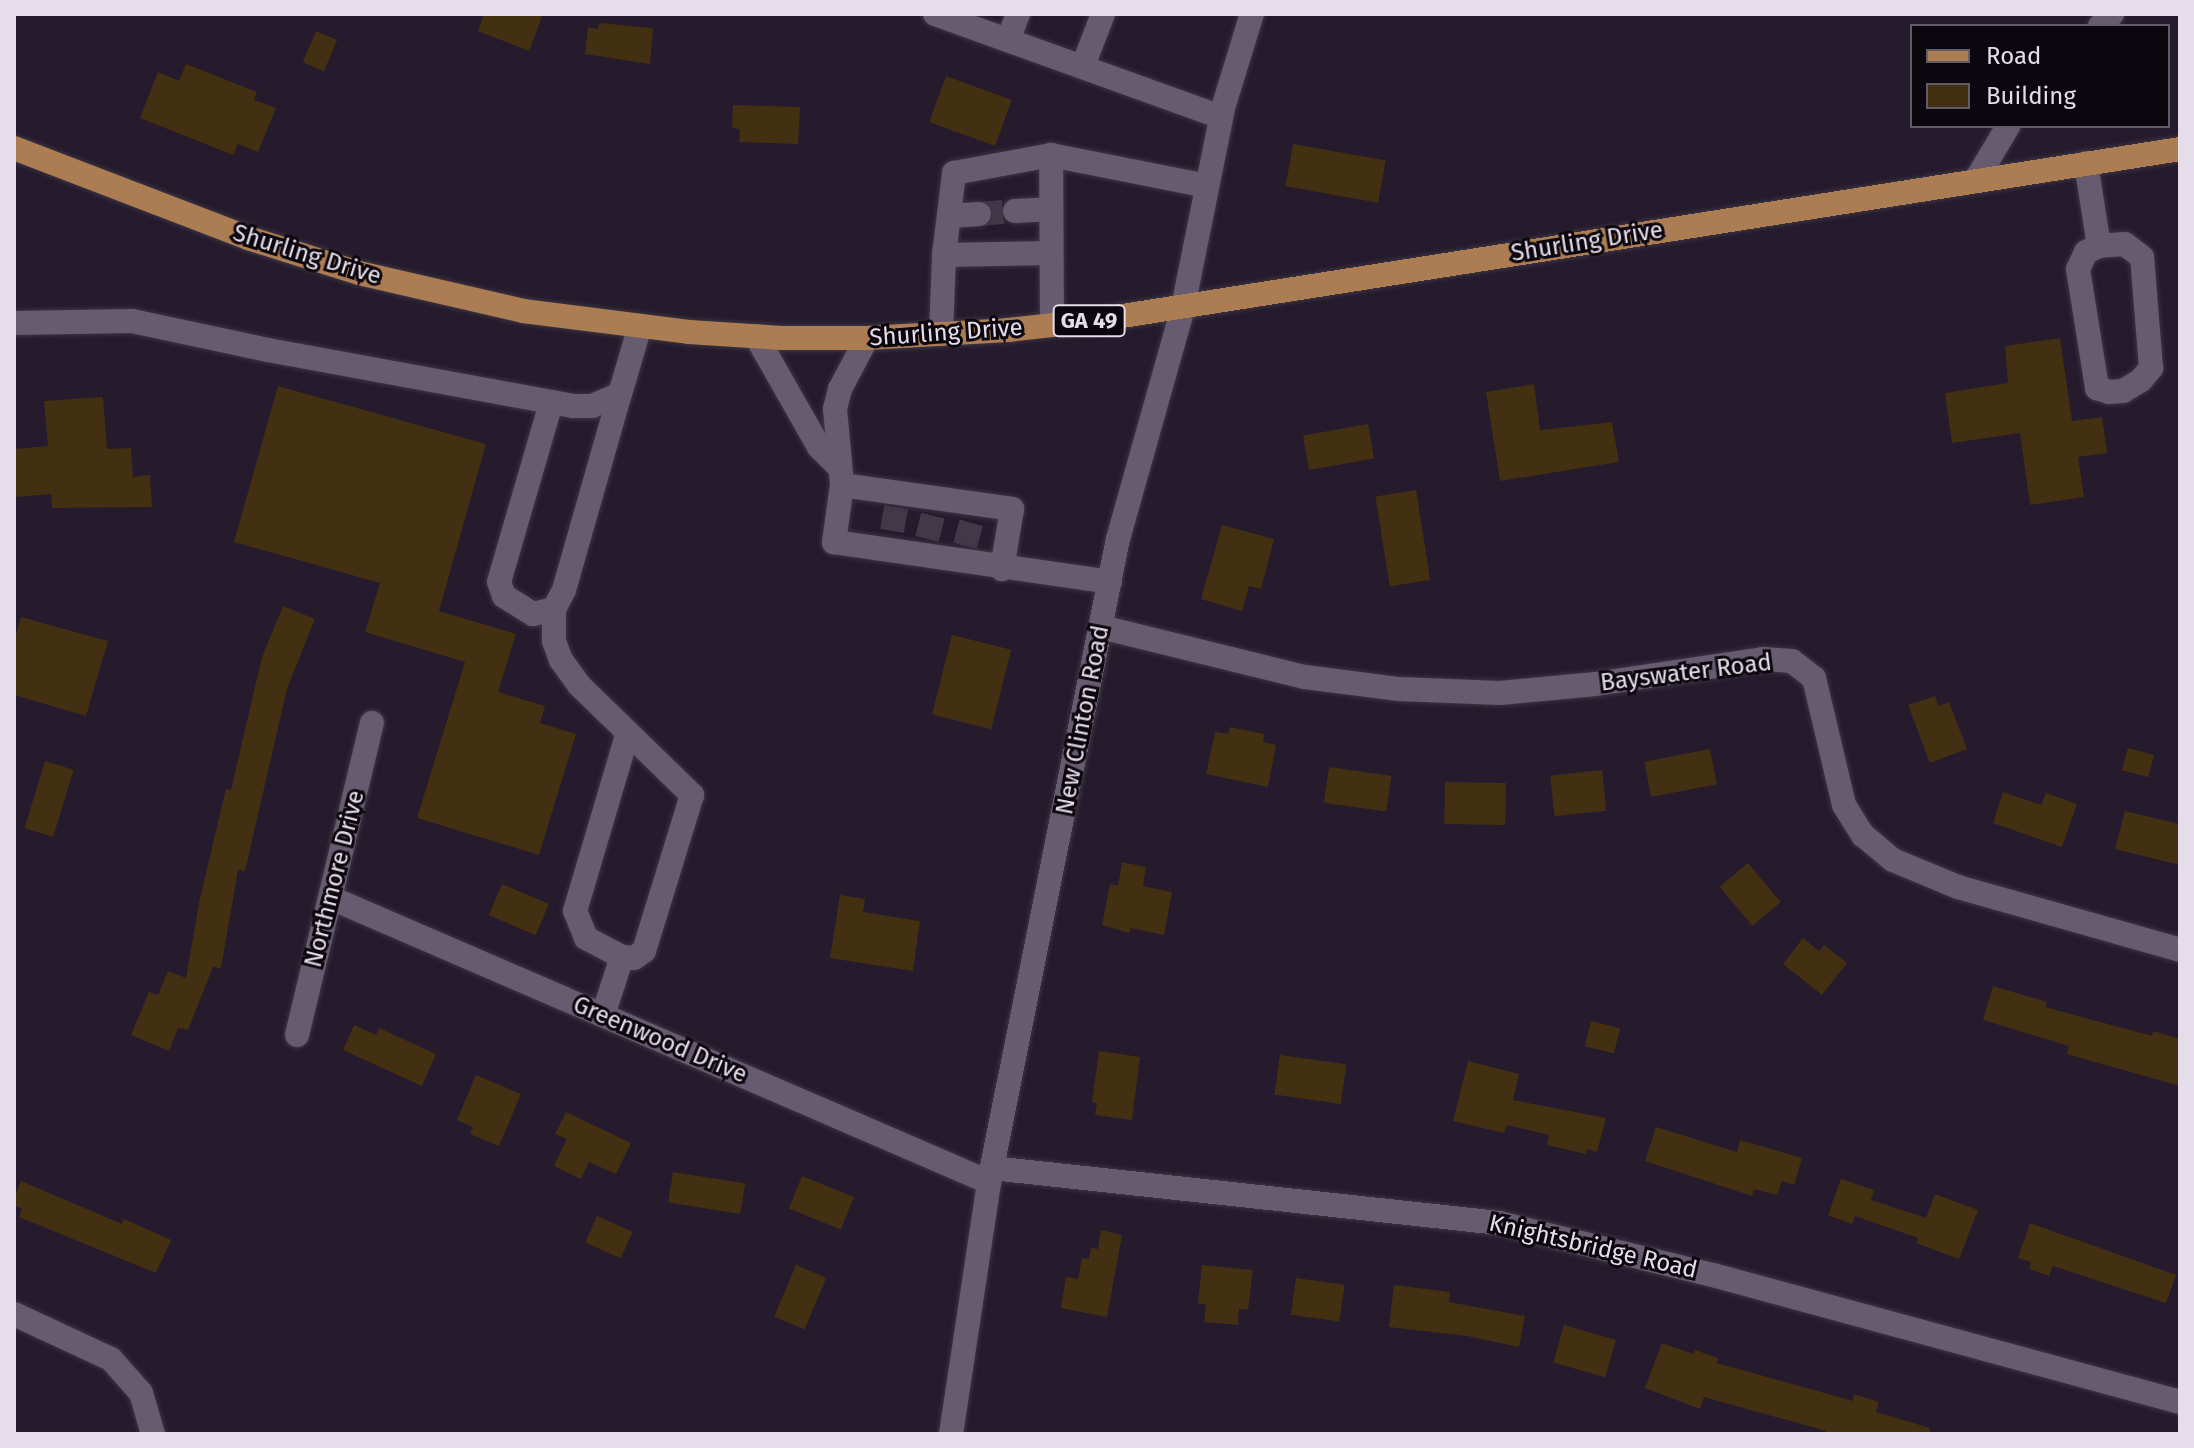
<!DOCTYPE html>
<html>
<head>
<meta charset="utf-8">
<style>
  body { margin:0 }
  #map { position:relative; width:2194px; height:1448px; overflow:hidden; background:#251b2c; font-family:"Fira Sans",sans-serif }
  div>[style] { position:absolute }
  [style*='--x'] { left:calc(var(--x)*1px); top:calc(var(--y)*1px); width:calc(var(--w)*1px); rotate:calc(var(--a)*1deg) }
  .building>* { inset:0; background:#432f12; transform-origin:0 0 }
  .minor-tunnel>* { height:24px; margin-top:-12px; transform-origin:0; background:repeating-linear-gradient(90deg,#423848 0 24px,transparent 0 36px) }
  .roads { filter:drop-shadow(0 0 2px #3d3543) drop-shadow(0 0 2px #3d3543) }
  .minor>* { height:24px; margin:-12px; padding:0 12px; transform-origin:12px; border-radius:12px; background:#675b70 }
  .major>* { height:24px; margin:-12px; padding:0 12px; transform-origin:12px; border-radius:12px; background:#ac7d53 }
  span { translate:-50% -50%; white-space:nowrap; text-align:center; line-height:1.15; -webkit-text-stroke:6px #0c070f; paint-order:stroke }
  .shield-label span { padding:2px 6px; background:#0c070f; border:2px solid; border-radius:6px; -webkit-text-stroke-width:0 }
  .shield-label { font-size:22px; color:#e5deea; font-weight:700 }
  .street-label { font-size:24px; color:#e5deea }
  .frame { position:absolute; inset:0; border:16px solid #e5deea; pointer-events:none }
  .legend { position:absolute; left:1910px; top:24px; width:260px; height:104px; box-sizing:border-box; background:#0c070f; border:2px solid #635d67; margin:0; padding:10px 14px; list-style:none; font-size:24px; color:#e5deea }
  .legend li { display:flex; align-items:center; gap:16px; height:40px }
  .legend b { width:40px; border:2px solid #635d67 }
</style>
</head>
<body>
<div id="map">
  <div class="building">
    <div style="clip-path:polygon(484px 14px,543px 14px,529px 51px,478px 31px)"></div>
    <div style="clip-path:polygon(599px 23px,653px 28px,650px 64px,585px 54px,588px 27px,598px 29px)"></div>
    <div style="left:316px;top:31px;width:23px;height:34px;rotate:23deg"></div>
    <div style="clip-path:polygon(186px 64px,257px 92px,254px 100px,276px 108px,258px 152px,238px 144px,233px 155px,140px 118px,158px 72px,179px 81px)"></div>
    <div style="left:946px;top:76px;width:70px;height:49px;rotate:20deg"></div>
    <div style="clip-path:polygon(733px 105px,800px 107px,798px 144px,739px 142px,740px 129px,732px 128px)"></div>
    <div style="left:1293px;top:144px;width:94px;height:43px;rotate:10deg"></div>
    <div style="clip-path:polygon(2060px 338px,2072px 421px,2102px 417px,2107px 453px,2078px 457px,2084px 497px,2030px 505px,2020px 433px,1952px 443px,1945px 393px,2008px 383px,2005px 346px)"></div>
    <div style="clip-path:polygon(1534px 384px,1540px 430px,1612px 422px,1619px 462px,1500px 481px,1486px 392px)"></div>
    <div style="clip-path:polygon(278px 386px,486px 444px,439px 611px,516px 634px,498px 692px,545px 706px,540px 723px,576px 734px,539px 855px,417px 818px,465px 662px,365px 632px,380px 583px,234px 542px)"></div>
    <div style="clip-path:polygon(103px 397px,107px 449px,131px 448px,133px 477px,150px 475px,152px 507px,52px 508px,51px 494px,14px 497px,14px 449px,48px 446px,44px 401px)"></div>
    <div style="left:1368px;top:424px;width:35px;height:66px;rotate:80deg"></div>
    <div style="left:1416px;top:490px;width:91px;height:41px;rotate:81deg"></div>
    <div style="clip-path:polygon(1222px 525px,1274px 539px,1261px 589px,1249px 586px,1242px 611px,1201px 599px)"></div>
    <div style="clip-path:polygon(283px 606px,315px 619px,287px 689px,245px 871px,238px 870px,221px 968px,213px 967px,188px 1030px,178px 1028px,169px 1051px,131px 1035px,149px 992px,158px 995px,168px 971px,186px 978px,200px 898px,226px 789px,231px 790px,262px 657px)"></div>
    <div style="clip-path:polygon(21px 617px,108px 641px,86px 716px,14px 695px,14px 642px)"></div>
    <div style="left:952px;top:635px;width:61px;height:82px;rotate:14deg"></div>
    <div style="clip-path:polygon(1935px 696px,1938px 706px,1949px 702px,1967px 749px,1930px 763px,1908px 705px)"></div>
    <div style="clip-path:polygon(1230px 727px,1264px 734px,1263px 742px,1276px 745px,1268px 787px,1206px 774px,1215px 732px,1228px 734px)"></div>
    <div style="left:2128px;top:748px;width:27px;height:23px;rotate:15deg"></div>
    <div style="left:1710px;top:749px;width:36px;height:67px;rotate:79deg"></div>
    <div style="left:45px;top:761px;width:30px;height:70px;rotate:17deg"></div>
    <div style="left:1329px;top:767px;width:63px;height:36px;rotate:8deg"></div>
    <div style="left:1602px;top:770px;width:41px;height:52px;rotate:84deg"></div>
    <div style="left:1445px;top:782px;width:61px;height:42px;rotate:1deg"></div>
    <div style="clip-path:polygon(2003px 792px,2041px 805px,2046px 793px,2077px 804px,2062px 847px,1993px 823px)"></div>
    <div style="clip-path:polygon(2125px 811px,2180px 824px,2180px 865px,2115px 849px)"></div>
    <div style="clip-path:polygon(1122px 862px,1146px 867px,1143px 886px,1172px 892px,1164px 935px,1131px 928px,1129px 933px,1102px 925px,1110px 884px,1118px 886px)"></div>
    <div style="left:1748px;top:863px;width:51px;height:37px;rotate:50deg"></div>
    <div style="left:502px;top:884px;width:51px;height:34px;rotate:23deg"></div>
    <div style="clip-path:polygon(840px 895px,865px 899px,863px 912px,920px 921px,913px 971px,830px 958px)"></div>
    <div style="clip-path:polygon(1803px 938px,1819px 951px,1824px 945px,1847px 963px,1822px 995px,1783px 964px)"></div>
    <div style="clip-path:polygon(1993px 986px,2047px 1002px,2045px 1007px,2152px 1036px,2153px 1031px,2180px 1039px,2180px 1086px,2067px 1054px,2069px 1046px,1983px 1020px)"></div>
    <div style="left:1591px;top:1021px;width:30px;height:26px;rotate:14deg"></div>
    <div style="clip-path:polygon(354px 1025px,376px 1035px,379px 1028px,436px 1054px,422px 1086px,343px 1050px)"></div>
    <div style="clip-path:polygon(1099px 1051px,1140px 1057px,1132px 1120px,1095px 1115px,1097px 1103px,1092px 1102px)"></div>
    <div style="left:1280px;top:1055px;width:67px;height:40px;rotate:8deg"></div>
    <div style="clip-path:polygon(1468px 1061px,1519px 1074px,1513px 1100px,1606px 1118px,1597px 1152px,1587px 1149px,1586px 1154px,1547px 1145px,1549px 1135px,1507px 1125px,1504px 1133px,1453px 1121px)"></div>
    <div style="clip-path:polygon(476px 1075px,521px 1094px,499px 1146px,470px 1134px,473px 1127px,457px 1120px)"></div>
    <div style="clip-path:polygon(566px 1112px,631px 1143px,616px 1174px,589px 1162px,581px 1179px,554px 1166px,567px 1139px,555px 1134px)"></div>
    <div style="clip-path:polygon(1656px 1127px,1737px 1152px,1740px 1140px,1802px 1158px,1794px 1185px,1782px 1181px,1777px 1195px,1754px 1189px,1752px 1196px,1645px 1161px)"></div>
    <div style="left:673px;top:1172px;width:73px;height:31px;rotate:9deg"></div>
    <div style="left:802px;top:1176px;width:56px;height:35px;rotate:22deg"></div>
    <div style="clip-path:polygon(1841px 1179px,1874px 1190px,1871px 1200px,1926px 1218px,1935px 1194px,1978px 1210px,1959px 1259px,1916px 1243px,1918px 1238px,1855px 1216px,1852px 1224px,1828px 1215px)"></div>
    <div style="clip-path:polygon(21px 1181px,122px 1224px,124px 1219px,171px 1240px,156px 1273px,19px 1217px,22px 1209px,14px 1205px,14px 1198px)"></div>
    <div style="left:597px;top:1216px;width:39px;height:29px;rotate:24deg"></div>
    <div style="clip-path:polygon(2030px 1223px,2176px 1275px,2166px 1303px,2053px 1266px,2049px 1276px,2029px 1269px,2031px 1262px,2018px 1258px)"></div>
    <div style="clip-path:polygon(1101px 1230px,1122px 1235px,1107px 1317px,1061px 1308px,1066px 1277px,1078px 1279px,1082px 1258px,1089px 1259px,1091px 1248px,1098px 1249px)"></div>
    <div style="left:796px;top:1265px;width:33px;height:56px;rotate:23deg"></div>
    <div style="clip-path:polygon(1202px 1265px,1253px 1270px,1248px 1310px,1239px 1309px,1238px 1325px,1204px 1322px,1206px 1304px,1198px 1304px)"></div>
    <div style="left:1296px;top:1278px;width:49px;height:37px;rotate:8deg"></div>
    <div style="clip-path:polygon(1394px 1285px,1450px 1292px,1449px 1302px,1525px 1316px,1519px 1347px,1467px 1336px,1389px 1327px)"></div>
    <div style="left:1564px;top:1325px;width:54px;height:39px;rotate:16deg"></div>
    <div style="clip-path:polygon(1662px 1343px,1693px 1354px,1695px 1350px,1718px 1358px,1717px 1363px,1853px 1401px,1854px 1394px,1879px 1402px,1876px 1412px,1930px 1428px,1930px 1434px,1825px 1434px,1826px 1431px,1704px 1397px,1700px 1409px,1645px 1388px)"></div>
  </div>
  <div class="minor-tunnel">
    <div style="--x:979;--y:214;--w:36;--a:-5"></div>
    <div style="--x:892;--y:531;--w:28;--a:-80"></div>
    <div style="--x:927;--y:539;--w:30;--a:-76"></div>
    <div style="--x:965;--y:546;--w:31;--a:-75"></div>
  </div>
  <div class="roads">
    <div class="minor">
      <div style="--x:935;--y:14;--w:304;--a:19.8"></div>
      <div style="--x:2100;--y:26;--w:17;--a:-45"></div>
      <div style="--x:1008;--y:40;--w:28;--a:-69"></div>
      <div style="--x:1083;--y:66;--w:56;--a:-69"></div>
      <div style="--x:2086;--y:163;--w:84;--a:81.1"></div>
      <div style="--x:2099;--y:246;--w:14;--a:155"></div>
      <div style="--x:2086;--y:252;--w:19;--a:115"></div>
      <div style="--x:2078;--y:269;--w:121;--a:80.9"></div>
      <div style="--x:2097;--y:388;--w:13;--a:18"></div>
      <div style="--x:2109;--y:392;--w:14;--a:-4"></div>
      <div style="--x:2123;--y:391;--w:21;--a:-31"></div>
      <div style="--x:2141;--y:380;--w:16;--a:-50"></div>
      <div style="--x:2151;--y:368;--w:111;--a:-94.6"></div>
      <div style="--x:2142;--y:257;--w:21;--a:-143"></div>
      <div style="--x:2125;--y:244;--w:26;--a:176"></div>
      <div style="--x:1976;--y:180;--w:63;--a:-59.3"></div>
      <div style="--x:1015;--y:211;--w:36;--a:-3"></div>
      <div style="--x:949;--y:216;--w:30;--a:-4"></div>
      <div style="--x:944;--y:255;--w:83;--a:-83"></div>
      <div style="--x:954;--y:173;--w:99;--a:-10.5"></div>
      <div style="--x:14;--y:323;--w:118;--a:-1"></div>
      <div style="--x:132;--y:321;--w:139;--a:12"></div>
      <div style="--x:268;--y:350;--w:311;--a:10.4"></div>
      <div style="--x:574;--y:406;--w:18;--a:0"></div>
      <div style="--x:592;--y:406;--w:30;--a:-23"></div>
      <div style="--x:620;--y:394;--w:71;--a:-73.6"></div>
      <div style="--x:1052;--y:325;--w:170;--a:-90.3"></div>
      <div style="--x:1051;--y:155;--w:159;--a:11.2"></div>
      <div style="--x:941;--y:334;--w:79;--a:-87.8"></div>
      <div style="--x:944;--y:255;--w:107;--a:-1.1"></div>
      <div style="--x:756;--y:336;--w:128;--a:60.4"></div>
      <div style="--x:819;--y:447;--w:27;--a:45"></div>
      <div style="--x:867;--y:338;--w:58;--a:117.9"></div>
      <div style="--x:840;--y:389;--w:21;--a:104"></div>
      <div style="--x:835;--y:409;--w:76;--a:84.7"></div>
      <div style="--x:842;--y:485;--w:58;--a:98"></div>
      <div style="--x:834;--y:542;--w:279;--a:8.2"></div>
      <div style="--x:551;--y:403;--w:186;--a:106.2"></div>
      <div style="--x:499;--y:582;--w:15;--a:70"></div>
      <div style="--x:504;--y:596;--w:34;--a:32"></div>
      <div style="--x:533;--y:614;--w:22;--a:-13"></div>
      <div style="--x:554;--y:609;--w:21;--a:-62"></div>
      <div style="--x:564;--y:590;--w:204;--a:-74.1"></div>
      <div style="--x:842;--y:485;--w:172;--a:8"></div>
      <div style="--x:1012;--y:509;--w:61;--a:99.5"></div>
      <div style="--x:554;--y:609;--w:32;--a:90"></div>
      <div style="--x:554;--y:641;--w:20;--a:70"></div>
      <div style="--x:561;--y:660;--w:31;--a:54"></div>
      <div style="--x:579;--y:685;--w:158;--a:44.2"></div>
      <div style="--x:692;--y:795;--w:163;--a:107.1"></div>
      <div style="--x:644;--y:951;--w:12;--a:145"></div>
      <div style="--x:634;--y:958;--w:12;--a:-175"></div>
      <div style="--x:622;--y:957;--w:41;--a:-152.2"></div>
      <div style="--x:586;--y:938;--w:29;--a:-112"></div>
      <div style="--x:575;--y:911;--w:183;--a:-73.5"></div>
      <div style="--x:1101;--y:627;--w:210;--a:13.8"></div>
      <div style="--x:1305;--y:677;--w:95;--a:7.3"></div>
      <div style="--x:1399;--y:689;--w:101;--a:2.3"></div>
      <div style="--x:1500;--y:693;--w:96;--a:-5.4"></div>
      <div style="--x:1596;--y:684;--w:169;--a:-8.5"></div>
      <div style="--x:1763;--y:659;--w:29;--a:4"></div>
      <div style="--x:1792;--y:661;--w:28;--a:38"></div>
      <div style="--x:1814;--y:678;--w:130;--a:76.7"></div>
      <div style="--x:1844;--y:805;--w:36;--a:58"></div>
      <div style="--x:1863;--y:835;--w:39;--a:40"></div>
      <div style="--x:1893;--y:860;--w:70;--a:22.6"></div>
      <div style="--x:1958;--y:887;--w:231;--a:15.8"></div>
      <div style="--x:331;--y:898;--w:717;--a:23.35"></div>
      <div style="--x:603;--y:1015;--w:61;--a:-71.9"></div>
      <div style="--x:297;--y:1035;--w:321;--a:-76.5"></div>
      <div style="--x:992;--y:1168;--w:510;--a:6.19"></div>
      <div style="--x:1499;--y:1223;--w:220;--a:13.7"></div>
      <div style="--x:1713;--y:1275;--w:484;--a:15.2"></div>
      <div style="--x:14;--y:1314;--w:107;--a:24.9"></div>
      <div style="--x:111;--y:1359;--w:45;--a:48.6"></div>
      <div style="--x:141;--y:1393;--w:43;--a:73.7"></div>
      <div style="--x:951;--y:1434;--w:255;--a:-81.4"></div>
      <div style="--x:989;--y:1182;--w:656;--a:-78.66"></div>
      <div style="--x:1118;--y:539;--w:241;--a:-74.3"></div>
      <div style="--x:1183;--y:307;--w:203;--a:-78.6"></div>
      <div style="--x:1223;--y:108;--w:98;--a:-72.9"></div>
    </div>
    <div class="major">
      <div style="--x:14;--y:148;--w:251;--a:21"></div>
      <div style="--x:248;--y:238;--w:116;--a:17.5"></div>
      <div style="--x:359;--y:273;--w:168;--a:13"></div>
      <div style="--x:523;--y:311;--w:167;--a:7.2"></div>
      <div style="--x:689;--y:332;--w:93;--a:3.7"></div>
      <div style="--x:782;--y:338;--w:85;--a:0"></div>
      <div style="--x:867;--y:338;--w:141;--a:-3.2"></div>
      <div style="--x:1008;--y:330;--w:90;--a:-6.4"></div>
      <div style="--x:1097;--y:320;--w:1096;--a:-8.97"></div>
    </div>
  </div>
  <div class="shield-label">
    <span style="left:1089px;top:321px">GA 49</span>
  </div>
  <div class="street-label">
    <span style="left:1587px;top:242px;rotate:-9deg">Shurling Drive</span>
    <span style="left:307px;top:255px;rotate:17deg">Shurling Drive</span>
    <span style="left:946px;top:333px;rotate:-4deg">Shurling Drive</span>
    <span style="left:1686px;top:673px;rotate:-7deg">Bayswater Road</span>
    <span style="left:1083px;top:720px;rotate:-79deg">New Clinton Road</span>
    <span style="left:335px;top:879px;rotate:-76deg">Northmore Drive</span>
    <span style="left:660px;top:1040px;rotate:23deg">Greenwood Drive</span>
    <span style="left:1593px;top:1247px;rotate:13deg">Knightsbridge Road</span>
  </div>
  <div class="frame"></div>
  <ul class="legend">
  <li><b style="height:10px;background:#ac7d53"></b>Road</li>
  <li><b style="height:22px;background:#432f12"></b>Building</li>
  </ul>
</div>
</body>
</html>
